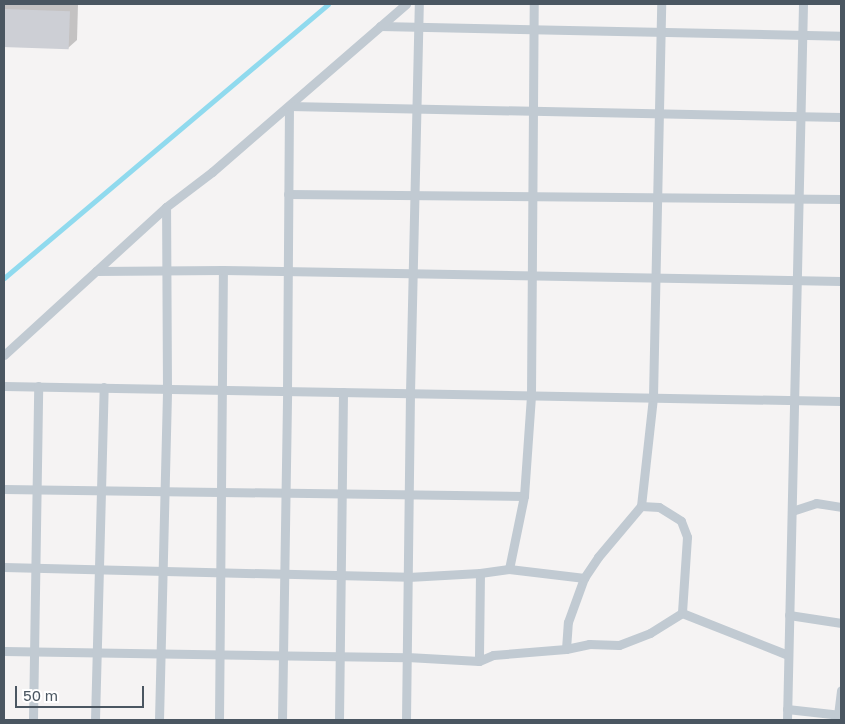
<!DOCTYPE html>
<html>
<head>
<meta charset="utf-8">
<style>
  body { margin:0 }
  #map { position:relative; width:845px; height:724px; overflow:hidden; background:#f5f3f3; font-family:"Golos Text",sans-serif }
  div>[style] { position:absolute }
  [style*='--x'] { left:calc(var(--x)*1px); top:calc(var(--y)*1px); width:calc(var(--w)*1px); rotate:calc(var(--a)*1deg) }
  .shadow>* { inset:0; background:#0003 }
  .stream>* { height:5px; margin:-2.5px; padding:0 2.5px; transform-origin:2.5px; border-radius:2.5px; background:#90daee }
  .building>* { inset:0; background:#cdcfd5; transform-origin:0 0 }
  .service>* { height:9px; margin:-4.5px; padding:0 4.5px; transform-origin:4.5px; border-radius:4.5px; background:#c1cad2 }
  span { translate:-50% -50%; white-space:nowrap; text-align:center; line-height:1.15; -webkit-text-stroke:4px #fff; paint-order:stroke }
  .frame { position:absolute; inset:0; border:5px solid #4a5661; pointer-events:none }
  .scale { position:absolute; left:15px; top:686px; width:129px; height:22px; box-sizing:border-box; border:2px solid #4a5661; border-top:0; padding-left:6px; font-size:15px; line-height:18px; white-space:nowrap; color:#4a5661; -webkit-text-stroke:4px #fff; paint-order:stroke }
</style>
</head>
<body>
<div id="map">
  <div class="shadow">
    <div style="clip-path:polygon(4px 4px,78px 4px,77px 40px,68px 48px,4px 46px)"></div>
  </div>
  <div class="stream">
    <div style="--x:4;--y:278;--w:424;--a:-40.2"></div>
  </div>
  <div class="building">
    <div style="left:4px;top:9px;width:66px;height:38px;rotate:2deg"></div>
  </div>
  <div class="service">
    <div style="--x:380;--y:26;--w:461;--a:1.2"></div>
    <div style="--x:288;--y:194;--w:553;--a:0.52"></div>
    <div style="--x:96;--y:271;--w:127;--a:-0.5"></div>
    <div style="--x:4;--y:355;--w:219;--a:-42.4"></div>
    <div style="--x:166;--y:207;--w:58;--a:-37.3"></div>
    <div style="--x:212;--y:172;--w:257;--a:-40.9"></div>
    <div style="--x:4;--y:386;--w:837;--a:1.03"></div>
    <div style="--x:4;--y:489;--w:520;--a:0.77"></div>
    <div style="--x:641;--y:506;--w:110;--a:-83.7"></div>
    <div style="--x:653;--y:397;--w:393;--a:-88.8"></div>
    <div style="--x:792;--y:511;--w:25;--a:-18"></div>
    <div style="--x:816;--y:503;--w:25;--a:9"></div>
    <div style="--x:4;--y:567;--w:404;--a:1.4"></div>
    <div style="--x:408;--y:577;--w:72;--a:-3.2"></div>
    <div style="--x:480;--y:573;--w:88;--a:90.7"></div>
    <div style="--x:509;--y:569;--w:75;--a:-78.4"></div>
    <div style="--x:524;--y:496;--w:101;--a:-86"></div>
    <div style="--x:531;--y:395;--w:391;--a:-89.6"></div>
    <div style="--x:480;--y:573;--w:29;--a:-8"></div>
    <div style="--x:509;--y:569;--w:76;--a:6.8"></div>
    <div style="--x:789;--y:615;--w:53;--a:8.7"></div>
    <div style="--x:566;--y:649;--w:27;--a:-86"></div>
    <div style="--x:568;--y:622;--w:47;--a:-70"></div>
    <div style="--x:584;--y:578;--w:25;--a:-56"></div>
    <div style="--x:598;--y:557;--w:67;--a:-49.9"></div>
    <div style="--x:641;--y:506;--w:18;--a:3"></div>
    <div style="--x:659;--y:507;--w:26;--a:32"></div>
    <div style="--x:681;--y:521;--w:17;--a:69"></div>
    <div style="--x:687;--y:537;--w:76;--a:93.8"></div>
    <div style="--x:4;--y:651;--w:403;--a:0.9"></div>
    <div style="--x:407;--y:657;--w:72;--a:3.2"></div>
    <div style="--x:479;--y:661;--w:15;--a:-23"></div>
    <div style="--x:493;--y:655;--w:73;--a:-4.7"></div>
    <div style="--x:566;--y:649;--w:24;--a:-12"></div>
    <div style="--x:589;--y:644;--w:30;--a:2"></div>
    <div style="--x:619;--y:645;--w:33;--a:-21"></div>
    <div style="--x:650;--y:633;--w:38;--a:-32"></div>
    <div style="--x:682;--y:613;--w:114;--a:21.6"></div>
    <div style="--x:787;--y:709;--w:54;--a:6.3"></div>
    <div style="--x:838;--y:715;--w:25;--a:-83"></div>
    <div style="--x:33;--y:720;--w:334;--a:-89.1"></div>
    <div style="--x:95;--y:720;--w:333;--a:-88.5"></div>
    <div style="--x:159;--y:720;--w:331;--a:-88.6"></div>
    <div style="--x:167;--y:389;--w:182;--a:-90.3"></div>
    <div style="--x:219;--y:720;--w:450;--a:-89.5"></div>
    <div style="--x:223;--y:270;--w:618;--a:1.02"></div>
    <div style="--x:282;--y:720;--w:329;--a:-89.1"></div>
    <div style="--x:287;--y:391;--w:285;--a:-89.6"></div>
    <div style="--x:289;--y:106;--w:552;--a:1.14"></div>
    <div style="--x:339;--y:720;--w:328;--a:-89.3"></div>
    <div style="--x:406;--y:720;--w:327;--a:-89.3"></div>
    <div style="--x:410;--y:393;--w:389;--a:-88.7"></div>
    <div style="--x:787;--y:720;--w:716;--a:-88.72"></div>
  </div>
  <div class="frame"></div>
  <div class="scale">50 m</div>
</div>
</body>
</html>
